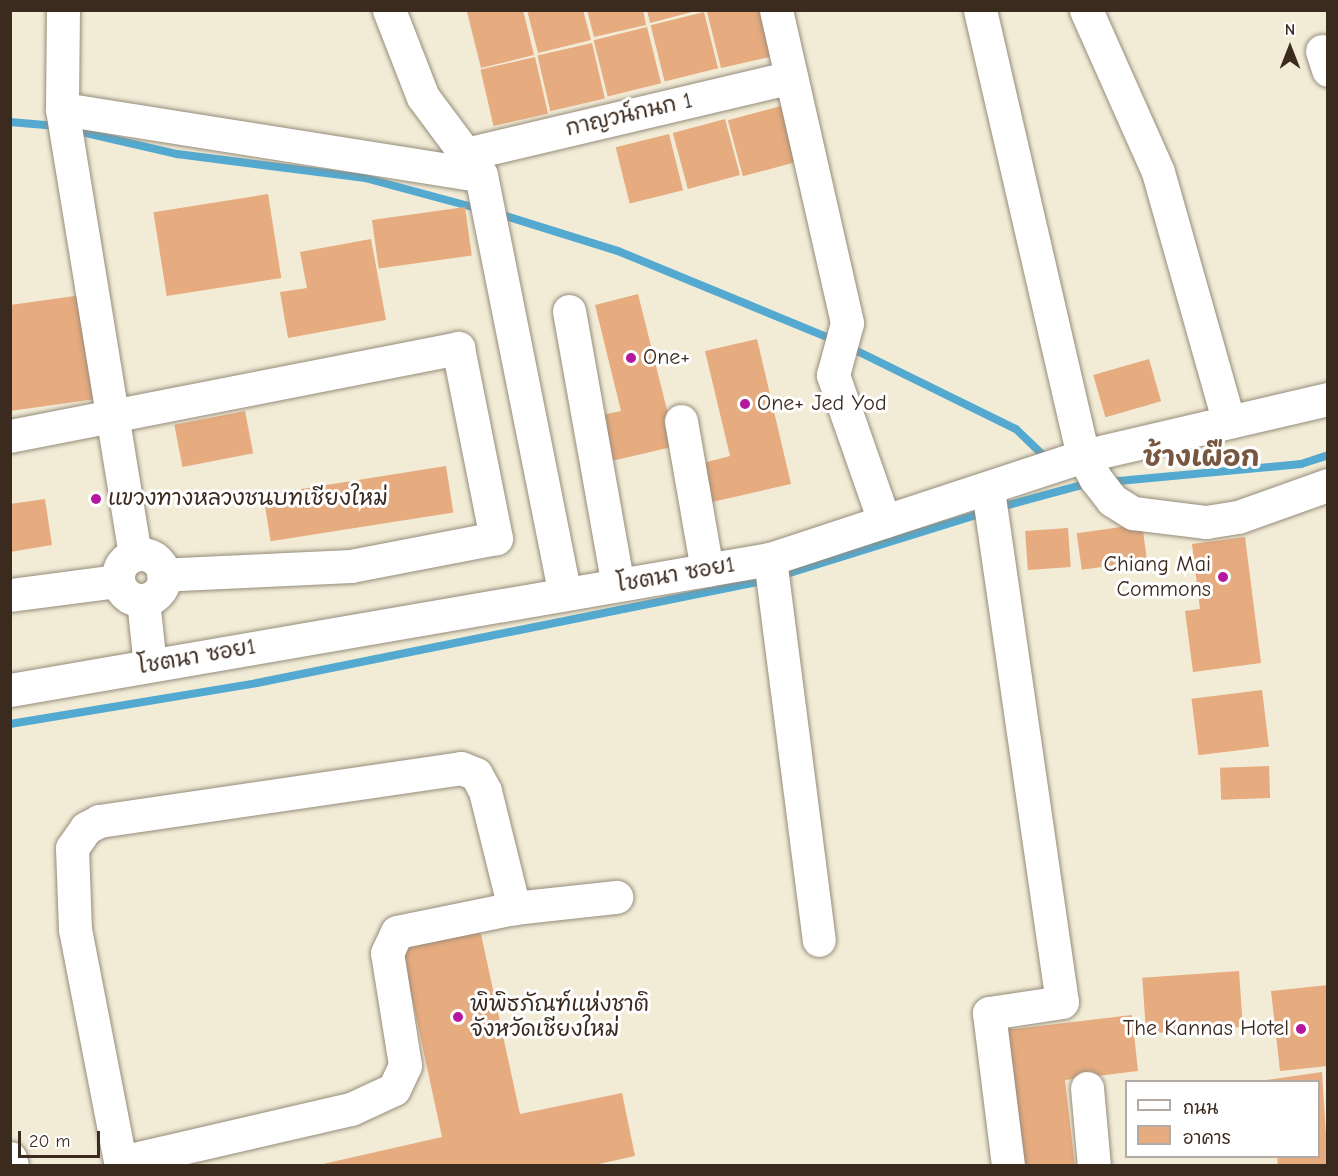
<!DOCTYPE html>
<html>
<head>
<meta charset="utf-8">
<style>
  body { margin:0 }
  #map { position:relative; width:1338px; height:1176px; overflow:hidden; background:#f2ecd7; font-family:"Comic Neue","Playpen Sans Thai",sans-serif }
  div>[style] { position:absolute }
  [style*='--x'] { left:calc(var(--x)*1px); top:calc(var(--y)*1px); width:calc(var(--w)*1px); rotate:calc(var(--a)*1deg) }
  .stream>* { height:8px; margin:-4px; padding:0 4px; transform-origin:4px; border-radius:4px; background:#53a9cf }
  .building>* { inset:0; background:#e6ab7f; transform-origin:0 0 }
  .roads { filter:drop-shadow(0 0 2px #968b7a) drop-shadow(0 0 2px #968b7a) }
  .minor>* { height:33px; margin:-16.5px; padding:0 16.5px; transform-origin:16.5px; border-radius:16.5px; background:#fff }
  .minor>.ring { margin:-16.5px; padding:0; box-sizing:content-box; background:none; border:33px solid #fff; border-radius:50% }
  .dots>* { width:16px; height:16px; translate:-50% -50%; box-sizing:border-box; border:3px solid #fff; border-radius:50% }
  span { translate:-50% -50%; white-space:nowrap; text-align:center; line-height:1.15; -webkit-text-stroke:6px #fff; paint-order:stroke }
  .street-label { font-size:22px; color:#3b2a1e }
  .poi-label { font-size:22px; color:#3b2a1e }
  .left { translate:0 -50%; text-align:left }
  .right { translate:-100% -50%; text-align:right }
  .district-label { font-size:28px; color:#775740; font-weight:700 }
  .frame { position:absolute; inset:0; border:12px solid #3b2a1e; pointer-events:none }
  .legend { position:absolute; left:1125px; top:1080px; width:195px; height:78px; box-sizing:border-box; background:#fff; border:2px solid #b1aaa5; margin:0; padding:8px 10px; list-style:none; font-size:18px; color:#3b2a1e }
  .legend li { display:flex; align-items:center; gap:12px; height:30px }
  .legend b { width:30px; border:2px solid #b1aaa5 }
  .north { position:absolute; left:1260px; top:18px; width:60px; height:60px; -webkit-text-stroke:4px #fff; paint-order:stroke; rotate:0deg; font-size:16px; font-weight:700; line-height:24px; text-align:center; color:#3b2a1e }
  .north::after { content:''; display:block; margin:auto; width:21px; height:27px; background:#3b2a1e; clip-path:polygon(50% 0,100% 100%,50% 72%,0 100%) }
  .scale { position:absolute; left:18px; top:1131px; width:82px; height:27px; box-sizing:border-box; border:3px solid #3b2a1e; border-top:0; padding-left:8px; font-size:18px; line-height:21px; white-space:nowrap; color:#3b2a1e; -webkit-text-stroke:4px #fff; paint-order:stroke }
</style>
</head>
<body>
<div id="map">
  <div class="stream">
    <div style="--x:10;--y:122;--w:47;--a:4.9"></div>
    <div style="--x:73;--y:130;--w:107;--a:13"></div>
    <div style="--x:177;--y:154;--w:190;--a:7.3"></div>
    <div style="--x:365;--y:178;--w:119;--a:15.1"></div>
    <div style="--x:496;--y:213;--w:128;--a:17.3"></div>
    <div style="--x:618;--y:251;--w:234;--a:22.4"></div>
    <div style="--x:849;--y:347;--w:186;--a:26.2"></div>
    <div style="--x:1016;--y:429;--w:43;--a:44.1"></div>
    <div style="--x:1108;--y:482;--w:194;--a:-5.3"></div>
    <div style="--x:1301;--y:464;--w:28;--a:-18"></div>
    <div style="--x:997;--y:508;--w:95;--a:-15.2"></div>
    <div style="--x:780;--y:576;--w:215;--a:-17.3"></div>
    <div style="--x:10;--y:724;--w:250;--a:-9.4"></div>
    <div style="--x:257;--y:683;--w:520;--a:-11.42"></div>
  </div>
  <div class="building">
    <div style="clip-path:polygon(523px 10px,534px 55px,481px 68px,467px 12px)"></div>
    <div style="clip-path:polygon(527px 10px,583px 10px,591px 40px,538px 53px)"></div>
    <div style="clip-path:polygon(587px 10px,643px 10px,646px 25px,594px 37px)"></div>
    <div style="clip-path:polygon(647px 10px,696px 10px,696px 11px,650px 23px)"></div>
    <div style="clip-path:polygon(763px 10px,774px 56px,721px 68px,707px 12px)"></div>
    <div style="left:704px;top:12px;width:58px;height:55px;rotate:76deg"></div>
    <div style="left:647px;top:27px;width:58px;height:55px;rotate:76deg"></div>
    <div style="left:592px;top:43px;width:57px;height:56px;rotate:77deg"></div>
    <div style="left:535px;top:57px;width:58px;height:56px;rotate:77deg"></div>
    <div style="left:781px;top:106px;width:58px;height:55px;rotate:75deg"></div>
    <div style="left:725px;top:119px;width:58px;height:54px;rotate:75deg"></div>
    <div style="left:669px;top:134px;width:58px;height:55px;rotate:76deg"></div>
    <div style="left:268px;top:194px;width:85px;height:116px;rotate:81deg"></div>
    <div style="left:465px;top:207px;width:49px;height:94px;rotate:82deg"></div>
    <div style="clip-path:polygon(371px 239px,386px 320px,288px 338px,280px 292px,307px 288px,300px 252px)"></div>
    <div style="clip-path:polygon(638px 294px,676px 446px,603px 463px,592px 417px,621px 411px,595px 305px)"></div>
    <div style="clip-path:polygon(82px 295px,96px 399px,10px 411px,10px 305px)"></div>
    <div style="clip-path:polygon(757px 339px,791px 484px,712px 502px,703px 463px,730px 456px,705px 351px)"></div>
    <div style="left:1149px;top:359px;width:44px;height:58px;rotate:74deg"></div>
    <div style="left:245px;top:411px;width:43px;height:72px;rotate:79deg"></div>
    <div style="left:446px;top:466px;width:47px;height:185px;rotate:81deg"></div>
    <div style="clip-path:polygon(45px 499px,52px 545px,10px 552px,10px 504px)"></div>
    <div style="left:1142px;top:524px;width:37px;height:66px;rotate:82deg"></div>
    <div style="left:1068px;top:528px;width:39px;height:43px;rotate:86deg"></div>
    <div style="clip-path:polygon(1245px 537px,1261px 663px,1193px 672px,1185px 611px,1200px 609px,1192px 544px)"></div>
    <div style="left:1262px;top:690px;width:57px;height:71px;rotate:83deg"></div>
    <div style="left:1269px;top:766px;width:32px;height:49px;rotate:88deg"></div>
    <div style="clip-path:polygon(479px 925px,520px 1114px,622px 1093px,635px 1156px,590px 1166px,314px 1166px,442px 1137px,400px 942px)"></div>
    <div style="left:1239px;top:971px;width:56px;height:97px;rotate:86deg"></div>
    <div style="clip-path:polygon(1328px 985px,1328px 1066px,1280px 1071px,1271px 991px)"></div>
    <div style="clip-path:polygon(1132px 1015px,1138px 1071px,1065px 1080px,1075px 1166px,1021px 1166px,1005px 1030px)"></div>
    <div style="clip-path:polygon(1322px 1072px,1328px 1166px,1278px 1166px,1277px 1156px,1318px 1156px,1318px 1082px,1266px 1080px)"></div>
  </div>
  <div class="roads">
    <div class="minor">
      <div style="--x:63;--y:10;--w:99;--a:90.6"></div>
      <div style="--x:62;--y:109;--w:452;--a:80.7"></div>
      <div style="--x:389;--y:10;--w:93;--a:68.7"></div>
      <div style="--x:423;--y:97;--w:97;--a:53.4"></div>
      <div style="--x:481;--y:175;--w:427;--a:78.7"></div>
      <div style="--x:776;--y:10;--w:321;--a:77.2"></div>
      <div style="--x:847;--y:323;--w:54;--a:105.1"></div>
      <div style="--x:833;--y:375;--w:155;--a:70.7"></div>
      <div style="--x:980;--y:10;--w:458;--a:77"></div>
      <div style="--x:1083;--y:456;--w:25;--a:61"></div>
      <div style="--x:1095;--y:478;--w:28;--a:52"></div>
      <div style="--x:1112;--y:500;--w:25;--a:32"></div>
      <div style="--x:1133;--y:513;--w:74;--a:7"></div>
      <div style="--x:1206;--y:522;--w:32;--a:-9"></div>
      <div style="--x:1238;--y:517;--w:96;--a:-19.6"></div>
      <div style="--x:1086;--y:10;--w:177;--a:66"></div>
      <div style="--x:1158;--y:172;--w:258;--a:74.2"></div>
      <div style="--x:1322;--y:51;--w:20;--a:72"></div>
      <div style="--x:62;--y:109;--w:424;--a:9"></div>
      <div style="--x:466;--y:154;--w:334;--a:-13.3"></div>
      <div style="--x:569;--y:311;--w:278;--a:79.9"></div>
      <div style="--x:681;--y:421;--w:151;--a:80.1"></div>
      <div style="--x:10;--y:436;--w:457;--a:-11.1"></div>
      <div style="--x:458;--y:348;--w:194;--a:78.7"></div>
      <div style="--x:496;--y:538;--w:148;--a:169.1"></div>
      <div style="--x:351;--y:566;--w:188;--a:177.3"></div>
      <div style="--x:988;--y:490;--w:517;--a:81.78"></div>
      <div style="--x:1062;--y:1002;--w:74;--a:171.4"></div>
      <div style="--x:989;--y:1013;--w:154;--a:82.9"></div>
      <div class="ring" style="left:118px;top:554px;width:13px;height:13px"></div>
      <div style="--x:770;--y:559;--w:384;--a:82.7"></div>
      <div style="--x:10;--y:595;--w:109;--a:-7.4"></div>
      <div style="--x:143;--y:600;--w:65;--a:83.9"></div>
      <div style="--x:10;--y:690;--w:771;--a:-9.78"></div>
      <div style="--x:770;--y:559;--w:330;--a:-18.2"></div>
      <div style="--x:1083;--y:456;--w:252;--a:-13.1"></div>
      <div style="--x:1087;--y:1088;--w:78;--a:84.9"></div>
      <div style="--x:10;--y:1158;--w:8;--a:76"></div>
      <div style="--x:121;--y:1162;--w:236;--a:-13"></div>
      <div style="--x:351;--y:1109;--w:47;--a:-24.9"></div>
      <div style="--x:394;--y:1089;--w:26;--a:-65"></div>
      <div style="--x:405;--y:1065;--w:113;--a:-99.1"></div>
      <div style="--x:387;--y:953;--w:23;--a:-65"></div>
      <div style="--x:397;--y:932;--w:119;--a:-11.6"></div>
      <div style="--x:514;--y:908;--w:103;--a:-6.2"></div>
      <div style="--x:121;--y:1166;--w:240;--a:-101"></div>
      <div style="--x:75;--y:930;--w:82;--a:-92.1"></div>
      <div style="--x:72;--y:848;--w:24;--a:-55"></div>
      <div style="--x:86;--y:828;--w:15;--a:-28"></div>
      <div style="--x:99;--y:821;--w:366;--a:-8.3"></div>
      <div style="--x:461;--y:768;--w:16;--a:22"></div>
      <div style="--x:476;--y:774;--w:19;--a:62"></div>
      <div style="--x:485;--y:791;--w:121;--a:76.1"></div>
    </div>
  </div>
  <div class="dots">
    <div style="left:631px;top:358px;background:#b5179e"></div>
    <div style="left:745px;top:404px;background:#b5179e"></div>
    <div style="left:96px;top:499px;background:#b5179e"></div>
    <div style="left:1223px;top:577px;background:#b5179e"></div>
    <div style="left:458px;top:1017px;background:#b5179e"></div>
    <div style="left:1301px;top:1029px;background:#b5179e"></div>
  </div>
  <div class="street-label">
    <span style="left:629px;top:115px;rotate:-13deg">กาญวน์กนก 1</span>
    <span style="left:676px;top:575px;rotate:-10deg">โชตนา ซอย1</span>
    <span style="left:197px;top:657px;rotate:-10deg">โชตนา ซอย1</span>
  </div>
  <div class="poi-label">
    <span class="left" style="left:643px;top:358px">One+</span>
    <span class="left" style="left:757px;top:404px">One+ Jed Yod</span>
    <span class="left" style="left:108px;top:499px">แขวงทางหลวงชนบทเชียงใหม่</span>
    <span class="right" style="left:1211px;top:577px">Chiang Mai<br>Commons</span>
    <span class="left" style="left:470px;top:1017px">พิพิธภัณฑ์แห่งชาติ<br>จังหวัดเชียงใหม่</span>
    <span class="right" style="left:1289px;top:1029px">The Kannas Hotel</span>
  </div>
  <div class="district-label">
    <span style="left:1201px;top:457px">ช้างเผือก</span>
  </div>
  <div class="frame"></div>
  <ul class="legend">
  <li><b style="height:8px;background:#fff"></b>ถนน</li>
  <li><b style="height:16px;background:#e6ab7f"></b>อาคาร</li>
  </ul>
  <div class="north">N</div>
  <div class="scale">20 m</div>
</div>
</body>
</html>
